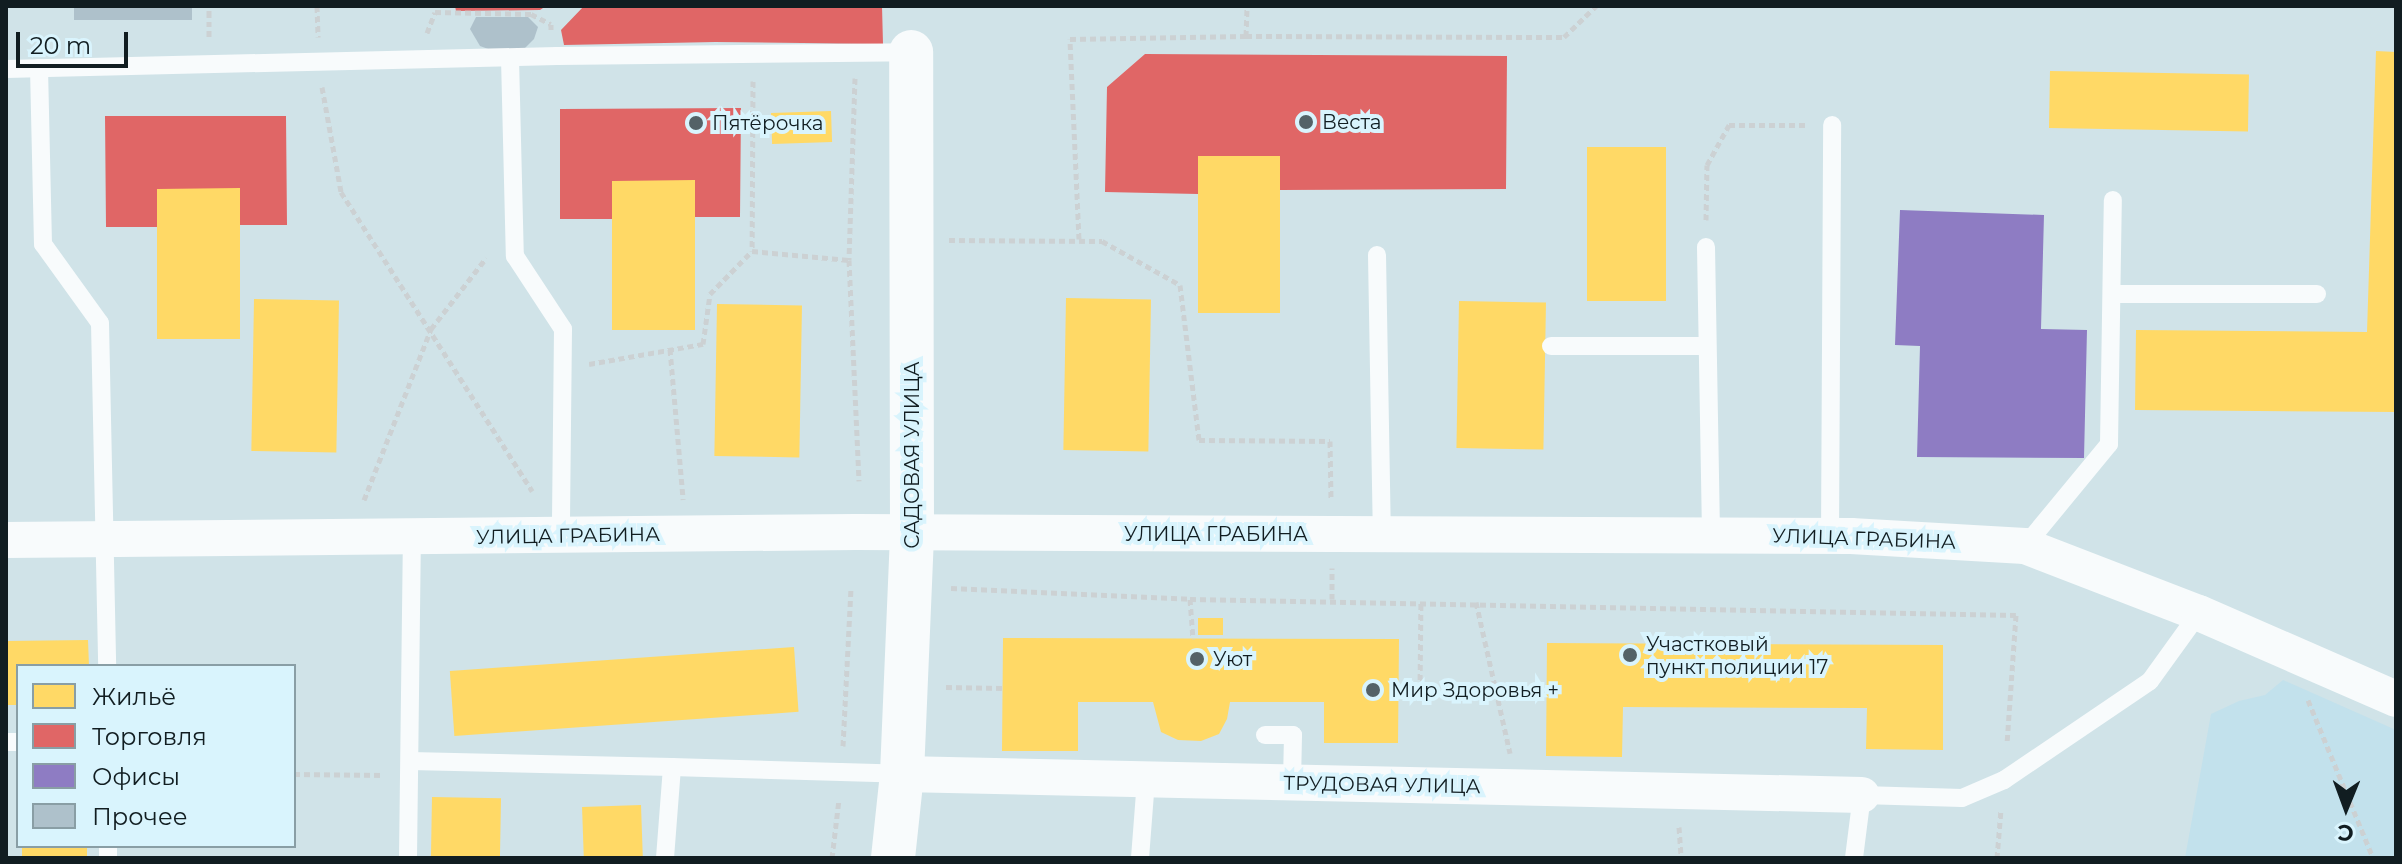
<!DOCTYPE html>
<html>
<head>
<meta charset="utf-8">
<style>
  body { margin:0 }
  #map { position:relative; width:2402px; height:864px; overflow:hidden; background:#d0e3e8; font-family:Montserrat,sans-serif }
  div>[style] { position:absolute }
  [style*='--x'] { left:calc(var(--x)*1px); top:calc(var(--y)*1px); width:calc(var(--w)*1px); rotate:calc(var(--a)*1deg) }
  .built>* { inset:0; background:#c2e1ec }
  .homes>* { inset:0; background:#ffd966; transform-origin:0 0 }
  .shops>* { inset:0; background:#e06666 }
  .offices>* { inset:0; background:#8e7cc3 }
  .building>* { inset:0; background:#aec1cb; transform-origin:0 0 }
  .path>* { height:5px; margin-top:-2.5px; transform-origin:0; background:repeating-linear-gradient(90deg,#ccd1d3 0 6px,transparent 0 10px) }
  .service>* { height:18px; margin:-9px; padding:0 9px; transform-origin:9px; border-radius:9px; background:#f8fbfc }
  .minor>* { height:36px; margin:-18px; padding:0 18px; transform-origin:18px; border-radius:18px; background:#f8fbfc }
  .tertiary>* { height:44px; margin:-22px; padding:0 22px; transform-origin:22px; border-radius:22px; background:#f8fbfc }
  .dots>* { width:22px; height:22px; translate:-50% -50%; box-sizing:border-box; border:4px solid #d9f4fd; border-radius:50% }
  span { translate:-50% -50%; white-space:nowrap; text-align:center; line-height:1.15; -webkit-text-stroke:8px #d9f4fd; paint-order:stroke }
  .poi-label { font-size:20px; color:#111d21 }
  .left { translate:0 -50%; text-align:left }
  .street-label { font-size:20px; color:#111d21 }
  .frame { position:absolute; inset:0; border:8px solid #111d21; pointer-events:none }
  .legend { position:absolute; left:16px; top:664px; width:280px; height:184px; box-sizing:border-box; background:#d9f4fd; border:2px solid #899ea5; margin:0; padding:10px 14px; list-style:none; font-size:24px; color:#111d21 }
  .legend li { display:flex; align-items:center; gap:16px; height:40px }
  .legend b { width:40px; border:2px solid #899ea5 }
  .north { position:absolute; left:2306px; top:768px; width:80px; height:80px; -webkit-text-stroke:6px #d9f4fd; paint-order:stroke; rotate:181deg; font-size:22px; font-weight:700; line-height:32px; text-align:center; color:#111d21 }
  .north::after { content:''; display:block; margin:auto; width:28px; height:36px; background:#111d21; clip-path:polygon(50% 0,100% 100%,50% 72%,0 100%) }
  .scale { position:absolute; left:16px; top:32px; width:112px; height:36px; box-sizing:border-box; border:4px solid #111d21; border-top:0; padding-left:10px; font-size:24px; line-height:28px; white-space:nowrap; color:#111d21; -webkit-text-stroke:6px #d9f4fd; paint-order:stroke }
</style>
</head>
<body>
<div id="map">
  <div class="built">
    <div style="clip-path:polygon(2283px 680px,2396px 730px,2396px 858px,2185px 858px,2211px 714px,2239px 701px,2265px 695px)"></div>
  </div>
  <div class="homes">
    <div style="clip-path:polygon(2376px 51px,2396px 52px,2396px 412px,2135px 410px,2136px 330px,2367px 332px)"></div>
    <div style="left:2050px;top:71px;width:199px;height:57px;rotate:1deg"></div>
    <div style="left:831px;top:111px;width:31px;height:60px;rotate:88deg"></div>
    <div style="left:1587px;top:147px;width:79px;height:154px"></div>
    <div style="left:1198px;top:156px;width:82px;height:157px"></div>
    <div style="left:695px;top:180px;width:150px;height:83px;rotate:90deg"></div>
    <div style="left:240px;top:188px;width:151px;height:83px;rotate:90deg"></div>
    <div style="left:1066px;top:298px;width:85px;height:152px;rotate:1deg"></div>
    <div style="left:254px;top:299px;width:85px;height:152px;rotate:1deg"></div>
    <div style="left:1459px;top:301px;width:87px;height:147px;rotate:1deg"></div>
    <div style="left:717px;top:304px;width:85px;height:152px;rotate:1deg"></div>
    <div style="left:1198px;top:618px;width:25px;height:17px"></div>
    <div style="clip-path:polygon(1003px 638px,1399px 639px,1398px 743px,1324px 743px,1324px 702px,1230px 702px,1227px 719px,1219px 734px,1201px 741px,1178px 740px,1161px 732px,1153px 702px,1078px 702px,1078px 751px,1002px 751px)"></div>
    <div style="clip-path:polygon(88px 640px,89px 666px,18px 666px,18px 705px,6px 705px,6px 641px)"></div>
    <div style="clip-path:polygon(1547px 643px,1943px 645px,1943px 750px,1866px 749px,1867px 708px,1623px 707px,1622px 757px,1546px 756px)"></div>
    <div style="left:794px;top:647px;width:65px;height:345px;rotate:86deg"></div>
    <div style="left:432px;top:797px;width:69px;height:61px;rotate:1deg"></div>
    <div style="left:641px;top:805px;width:53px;height:59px;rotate:88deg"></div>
    <div style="left:22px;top:846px;width:65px;height:12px"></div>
  </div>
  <div class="shops">
    <div style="clip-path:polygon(455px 6px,546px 6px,540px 10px,456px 11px)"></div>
    <div style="clip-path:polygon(584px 6px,882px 6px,883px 44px,715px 42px,564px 45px,561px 30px)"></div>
    <div style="clip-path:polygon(1145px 54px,1507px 56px,1506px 189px,1280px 190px,1280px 156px,1198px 156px,1198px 194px,1105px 192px,1107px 87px)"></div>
    <div style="clip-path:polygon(741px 108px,740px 217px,695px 217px,695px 180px,612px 181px,612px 219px,560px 219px,560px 109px)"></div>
    <div style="clip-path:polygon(105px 116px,286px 116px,287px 225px,240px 225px,240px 188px,157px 189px,157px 227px,106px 227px)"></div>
  </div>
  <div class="offices">
    <div style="clip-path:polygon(1900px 210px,2044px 215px,2041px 329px,2087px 330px,2084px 458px,1917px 457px,1920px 346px,1895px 345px)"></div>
  </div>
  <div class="building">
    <div style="left:74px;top:6px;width:118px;height:14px"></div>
    <div style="clip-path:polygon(476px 17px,528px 17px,538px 27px,534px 39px,523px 50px,491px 50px,480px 46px,470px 29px)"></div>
  </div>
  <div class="path">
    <div style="--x:317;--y:6;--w:31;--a:88"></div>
    <div style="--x:427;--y:33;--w:22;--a:-69"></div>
    <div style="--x:435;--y:12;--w:96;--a:1.2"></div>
    <div style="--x:531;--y:14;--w:22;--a:27"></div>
    <div style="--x:551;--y:24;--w:6;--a:90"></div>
    <div style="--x:1246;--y:36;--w:318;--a:0.2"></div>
    <div style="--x:1564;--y:37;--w:45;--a:-44.1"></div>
    <div style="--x:209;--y:37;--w:31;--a:-90"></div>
    <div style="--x:855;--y:78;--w:182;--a:91.9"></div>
    <div style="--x:849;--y:260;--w:221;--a:87.4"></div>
    <div style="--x:753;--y:81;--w:170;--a:90.3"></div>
    <div style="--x:752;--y:251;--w:97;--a:5.3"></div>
    <div style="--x:322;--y:87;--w:107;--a:79.7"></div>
    <div style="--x:341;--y:192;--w:355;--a:57.4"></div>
    <div style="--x:1706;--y:220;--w:55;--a:-89"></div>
    <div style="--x:1707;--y:165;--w:46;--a:-61.2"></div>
    <div style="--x:1729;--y:125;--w:78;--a:0"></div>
    <div style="--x:1079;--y:239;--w:200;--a:-92.6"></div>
    <div style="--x:1070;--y:39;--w:176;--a:-1"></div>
    <div style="--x:1246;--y:36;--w:30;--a:-88"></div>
    <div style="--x:949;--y:240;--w:153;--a:0.4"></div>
    <div style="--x:1102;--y:241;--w:90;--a:29.4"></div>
    <div style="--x:1180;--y:285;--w:156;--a:83"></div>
    <div style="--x:1199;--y:440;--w:131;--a:0.4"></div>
    <div style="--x:1330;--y:441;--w:57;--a:89"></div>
    <div style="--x:670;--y:349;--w:151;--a:85"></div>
    <div style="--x:589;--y:364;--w:116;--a:-10"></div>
    <div style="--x:703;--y:344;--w:50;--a:-82"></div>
    <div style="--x:710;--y:294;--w:60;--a:-45.7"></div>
    <div style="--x:364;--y:500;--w:184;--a:-68.6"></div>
    <div style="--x:431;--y:329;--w:90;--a:-52.2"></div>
    <div style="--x:951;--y:588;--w:239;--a:2.6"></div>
    <div style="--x:1190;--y:599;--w:826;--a:1.11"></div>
    <div style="--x:2016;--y:615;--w:128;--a:94"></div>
    <div style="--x:1190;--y:599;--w:40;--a:85.7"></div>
    <div style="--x:1332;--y:599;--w:31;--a:-90"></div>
    <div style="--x:1476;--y:602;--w:155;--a:77.3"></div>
    <div style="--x:946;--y:687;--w:56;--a:1"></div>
    <div style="--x:1399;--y:690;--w:21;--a:0"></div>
    <div style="--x:1420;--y:690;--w:89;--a:-89.4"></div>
    <div style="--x:2308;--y:700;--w:171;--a:67.6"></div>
    <div style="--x:843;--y:746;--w:157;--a:-87.1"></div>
    <div style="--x:294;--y:774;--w:90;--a:0.6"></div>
    <div style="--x:1679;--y:827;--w:31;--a:86"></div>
    <div style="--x:832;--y:858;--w:59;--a:-83.2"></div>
    <div style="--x:1997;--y:858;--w:49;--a:-85.3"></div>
  </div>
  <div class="service">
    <div style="--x:510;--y:58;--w:198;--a:88.6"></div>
    <div style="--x:515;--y:256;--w:87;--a:56.7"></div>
    <div style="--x:563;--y:329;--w:208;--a:90.6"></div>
    <div style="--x:39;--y:68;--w:176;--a:88.7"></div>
    <div style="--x:43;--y:244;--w:97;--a:54.2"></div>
    <div style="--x:100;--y:323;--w:343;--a:88.8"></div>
    <div style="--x:6;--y:69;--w:551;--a:-1.35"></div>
    <div style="--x:557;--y:56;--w:354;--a:-0.6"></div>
    <div style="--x:1706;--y:247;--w:289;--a:89"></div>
    <div style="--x:1377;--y:255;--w:280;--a:89"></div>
    <div style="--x:2112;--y:294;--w:205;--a:0"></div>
    <div style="--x:1551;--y:346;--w:156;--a:0"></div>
    <div style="--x:1830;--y:537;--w:412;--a:-89.7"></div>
    <div style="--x:2025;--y:546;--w:132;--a:-50.5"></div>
    <div style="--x:2109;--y:444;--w:244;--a:-89.1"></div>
    <div style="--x:1265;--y:735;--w:28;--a:0"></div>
    <div style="--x:1293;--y:735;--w:48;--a:91.2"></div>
    <div style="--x:6;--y:742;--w:12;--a:0"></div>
    <div style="--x:410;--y:761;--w:262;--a:1.3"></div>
    <div style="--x:108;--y:846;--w:12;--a:90"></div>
    <div style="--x:408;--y:858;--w:321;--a:-89.3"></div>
    <div style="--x:665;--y:858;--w:91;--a:-85.6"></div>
    <div style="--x:672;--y:767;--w:230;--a:1.7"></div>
    <div style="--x:1140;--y:858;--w:78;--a:-85.6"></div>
    <div style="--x:1854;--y:858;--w:64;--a:-82.8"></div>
    <div style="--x:1862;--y:795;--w:100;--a:1.7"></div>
    <div style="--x:1962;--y:798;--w:46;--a:-23.2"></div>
    <div style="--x:2004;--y:780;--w:176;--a:-34.1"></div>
    <div style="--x:2150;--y:681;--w:84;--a:-54.2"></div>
  </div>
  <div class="minor">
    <div style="--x:6;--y:540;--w:850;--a:-0.54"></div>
    <div style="--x:856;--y:532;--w:995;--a:0.23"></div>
    <div style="--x:1851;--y:536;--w:174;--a:3.3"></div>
    <div style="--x:2025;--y:546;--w:186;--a:21.1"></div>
    <div style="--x:2199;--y:613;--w:215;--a:23.6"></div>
    <div style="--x:902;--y:774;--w:960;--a:1.25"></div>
  </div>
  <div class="tertiary">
    <div style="--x:893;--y:858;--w:84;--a:-83.9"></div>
    <div style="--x:902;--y:774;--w:241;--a:-87.6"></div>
    <div style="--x:912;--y:533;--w:481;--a:-90.1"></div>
  </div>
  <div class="dots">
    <div style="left:1306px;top:122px;background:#546267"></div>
    <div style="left:696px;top:123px;background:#546267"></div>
    <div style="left:1630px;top:655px;background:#546267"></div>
    <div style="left:1197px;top:659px;background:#546267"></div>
    <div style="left:1373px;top:690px;background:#546267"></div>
  </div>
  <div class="poi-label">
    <span class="left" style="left:1322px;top:122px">Веста</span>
    <span class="left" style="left:712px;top:123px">Пятёрочка</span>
    <span class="left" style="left:1646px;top:656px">Участковый<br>пункт полиции 17</span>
    <span class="left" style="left:1213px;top:659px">Уют</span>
    <span class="left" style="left:1391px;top:690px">Мир Здоровья +</span>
  </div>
  <div class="street-label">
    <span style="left:912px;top:455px;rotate:-90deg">САДОВАЯ УЛИЦА</span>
    <span style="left:1216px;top:534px">УЛИЦА ГРАБИНА</span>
    <span style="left:568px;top:536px;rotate:-1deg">УЛИЦА ГРАБИНА</span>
    <span style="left:1864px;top:539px;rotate:2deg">УЛИЦА ГРАБИНА</span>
    <span style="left:1382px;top:785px;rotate:1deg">ТРУДОВАЯ УЛИЦА</span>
  </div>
  <div class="frame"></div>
  <ul class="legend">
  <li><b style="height:22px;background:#ffd966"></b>Жильё</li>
  <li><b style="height:22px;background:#e06666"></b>Торговля</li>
  <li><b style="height:22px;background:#8e7cc3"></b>Офисы</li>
  <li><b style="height:22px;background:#aec1cb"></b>Прочее</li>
  </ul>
  <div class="north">С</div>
  <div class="scale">20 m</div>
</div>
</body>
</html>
